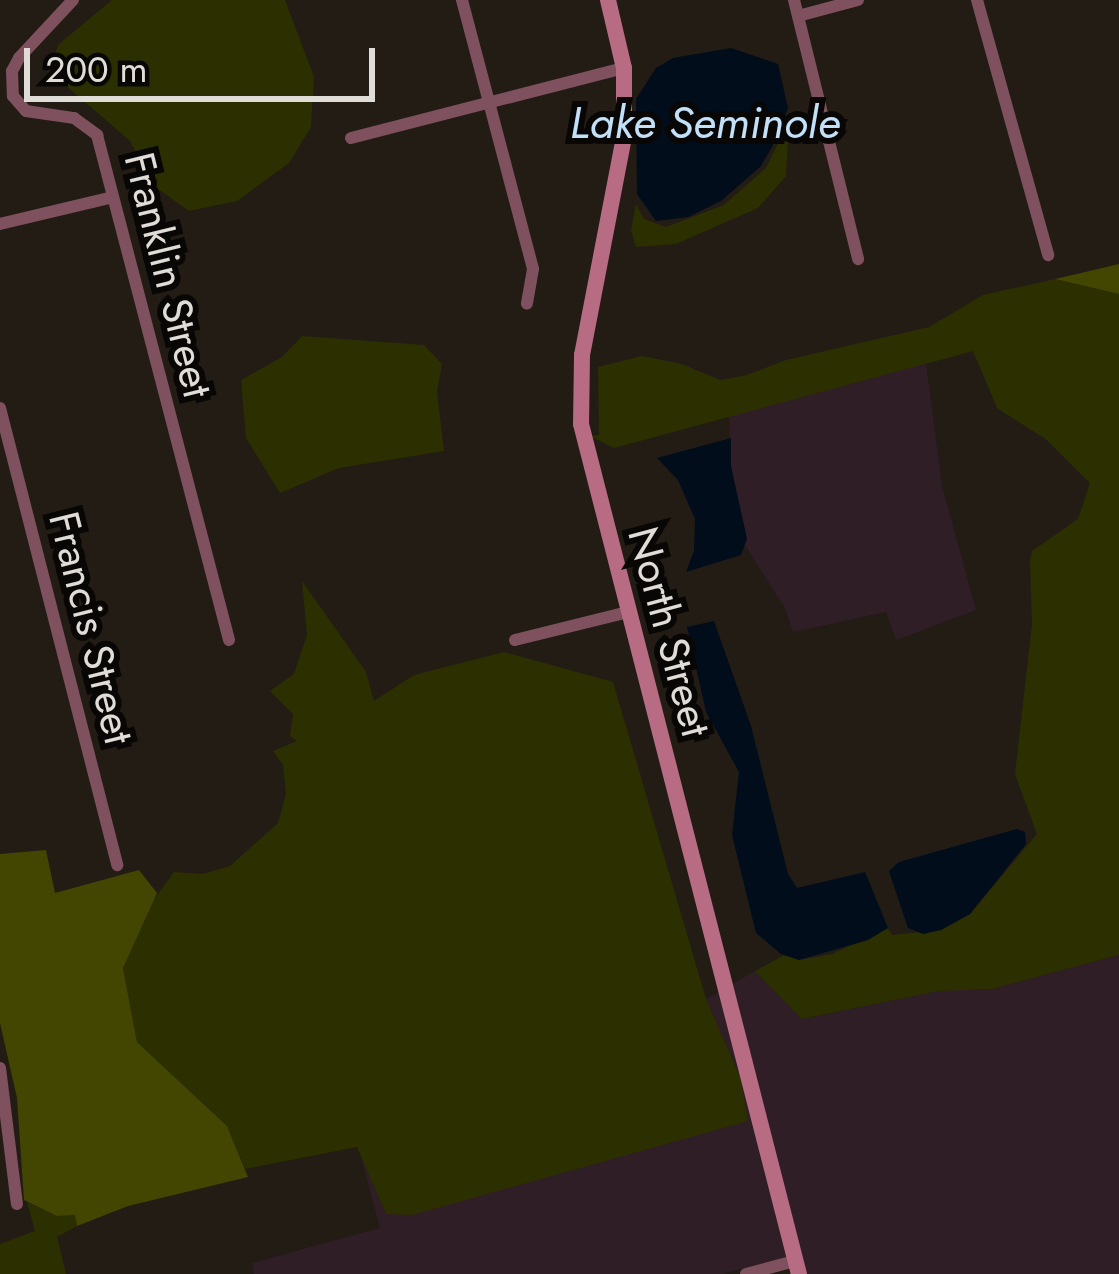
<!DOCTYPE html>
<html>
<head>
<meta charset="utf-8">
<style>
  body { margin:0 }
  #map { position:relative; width:1119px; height:1274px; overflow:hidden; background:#221c15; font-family:Jost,sans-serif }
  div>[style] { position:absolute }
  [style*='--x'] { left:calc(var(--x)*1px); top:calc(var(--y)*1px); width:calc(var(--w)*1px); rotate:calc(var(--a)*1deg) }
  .commercial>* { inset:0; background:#2f1e26 }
  .green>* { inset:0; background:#2c2f00 }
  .forest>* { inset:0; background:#434600 }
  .water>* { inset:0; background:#010d1a }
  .street>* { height:12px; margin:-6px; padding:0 6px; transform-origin:6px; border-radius:6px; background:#7f505e }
  .secondary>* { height:16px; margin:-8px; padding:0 8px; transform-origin:8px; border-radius:8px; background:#b76c83 }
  span { translate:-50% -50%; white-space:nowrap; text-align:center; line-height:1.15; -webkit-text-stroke:12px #090705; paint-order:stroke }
  .street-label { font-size:42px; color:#e0dcd7 }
  .water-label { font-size:45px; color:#c3e0f9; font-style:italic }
  .scale { position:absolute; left:24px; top:48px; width:351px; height:54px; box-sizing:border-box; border:6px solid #e0dcd7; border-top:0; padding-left:15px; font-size:36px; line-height:42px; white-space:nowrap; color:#e0dcd7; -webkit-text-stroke:9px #090705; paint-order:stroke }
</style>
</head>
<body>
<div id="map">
  <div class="commercial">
    <div style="clip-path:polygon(926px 363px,942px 486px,976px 610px,896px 640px,886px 612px,793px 632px,785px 608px,745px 545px,731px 466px,729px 414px)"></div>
    <div style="clip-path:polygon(1119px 955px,1119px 1274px,806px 1274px,731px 985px,755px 971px,803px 1019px,938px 991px,992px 989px)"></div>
    <div style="clip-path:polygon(719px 992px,787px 1257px,722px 1274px,254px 1274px,252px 1263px,380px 1228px,360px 1152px,386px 1214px,741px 1079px,706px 999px)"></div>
  </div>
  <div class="green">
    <div style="clip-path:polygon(112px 0,285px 0,314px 77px,311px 127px,289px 163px,237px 201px,189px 211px,154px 186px,130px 141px,48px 70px,59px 44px)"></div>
    <div style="clip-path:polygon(789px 121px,786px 176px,758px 208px,676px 244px,636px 247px,631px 230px,636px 204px,644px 219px,666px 227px,724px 205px,766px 168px)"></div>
    <div style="clip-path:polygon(1055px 279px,1119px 294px,1119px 955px,992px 989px,938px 991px,802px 1019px,755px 971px,784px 955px,799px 960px,832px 954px,888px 928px,892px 935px,941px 930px,970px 914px,1037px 834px,1015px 774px,1032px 624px,1030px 560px,1032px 551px,1078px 519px,1090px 483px,1047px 440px,997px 408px,973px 351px,614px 448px,590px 436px,599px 435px,598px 367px,642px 356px,682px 364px,720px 380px,747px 375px,786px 360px,929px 327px,983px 295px)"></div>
    <div style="clip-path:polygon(302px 336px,424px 345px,442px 364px,437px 392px,444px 451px,339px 468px,280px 493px,246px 438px,241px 380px,282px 357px)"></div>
    <div style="clip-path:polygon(302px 581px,366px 672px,374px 701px,414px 675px,504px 652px,613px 682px,706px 999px,741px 1079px,748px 1121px,412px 1215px,386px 1214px,357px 1147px,245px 1169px,227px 1126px,137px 1042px,123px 968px,147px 909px,174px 872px,203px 874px,230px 866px,278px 823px,286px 794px,283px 765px,273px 751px,297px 741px,290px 736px,293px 714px,270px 691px,294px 674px,307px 635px)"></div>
    <div style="clip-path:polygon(27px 1202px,57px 1216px,76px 1215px,77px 1226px,57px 1237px,66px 1274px,0 1274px,0 1244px,35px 1231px)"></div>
  </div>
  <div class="forest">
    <div style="clip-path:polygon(1119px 264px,1119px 294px,1055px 279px,1094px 270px)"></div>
    <div style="clip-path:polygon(46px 850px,55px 893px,139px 870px,157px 893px,123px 968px,137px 1042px,227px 1126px,248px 1177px,128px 1206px,77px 1226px,75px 1215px,57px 1216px,24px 1200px,17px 1098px,0 1023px,0 854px)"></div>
  </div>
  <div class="water">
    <div style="clip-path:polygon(731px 48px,778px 64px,788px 108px,772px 147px,761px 166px,721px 201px,688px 217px,656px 221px,637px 194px,636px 99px,656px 68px,673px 58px)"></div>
    <div style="clip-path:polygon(731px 438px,731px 466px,747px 539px,741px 555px,686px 572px,694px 551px,695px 519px,678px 480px,657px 458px)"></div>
    <div style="clip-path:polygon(714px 621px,751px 726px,788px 874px,797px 888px,865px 872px,888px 928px,868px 940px,799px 960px,781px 954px,756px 933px,732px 835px,739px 772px,706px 712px,687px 627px)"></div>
    <div style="clip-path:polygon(1017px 829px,1025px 832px,1026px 844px,970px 914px,941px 930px,923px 934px,908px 928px,889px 871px,899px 862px)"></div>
  </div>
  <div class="street">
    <div style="--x:73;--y:0;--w:79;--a:133"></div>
    <div style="--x:19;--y:58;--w:15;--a:118"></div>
    <div style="--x:12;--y:71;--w:25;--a:88"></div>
    <div style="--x:13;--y:96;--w:20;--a:49"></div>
    <div style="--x:26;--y:111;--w:49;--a:8.3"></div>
    <div style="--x:74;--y:118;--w:29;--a:36"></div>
    <div style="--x:97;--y:135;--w:522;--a:75.35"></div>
    <div style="--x:462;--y:0;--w:278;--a:75.2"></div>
    <div style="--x:533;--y:269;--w:35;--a:100"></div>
    <div style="--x:794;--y:0;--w:267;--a:76.1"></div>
    <div style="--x:977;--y:0;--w:265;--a:74.4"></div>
    <div style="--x:798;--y:16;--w:62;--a:-14.9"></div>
    <div style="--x:351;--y:138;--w:282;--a:-14.4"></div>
    <div style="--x:0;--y:224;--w:116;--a:-13.4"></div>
    <div style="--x:0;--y:408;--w:472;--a:75.6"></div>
    <div style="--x:515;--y:640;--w:116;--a:-13.9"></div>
    <div style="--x:0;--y:1068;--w:137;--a:82.9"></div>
    <div style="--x:746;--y:1274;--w:51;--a:-14.9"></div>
  </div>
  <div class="secondary">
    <div style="--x:608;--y:0;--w:70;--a:76.8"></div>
    <div style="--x:624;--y:68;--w:69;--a:90"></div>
    <div style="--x:624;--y:137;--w:222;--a:100.9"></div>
    <div style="--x:582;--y:355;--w:69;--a:90.8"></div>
    <div style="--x:581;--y:424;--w:878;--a:75.62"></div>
  </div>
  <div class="street-label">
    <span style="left:168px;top:275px;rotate:76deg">Franklin Street</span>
    <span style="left:91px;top:628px;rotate:76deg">Francis Street</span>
    <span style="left:669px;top:632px;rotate:75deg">North Street</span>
  </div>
  <div class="water-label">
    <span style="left:705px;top:123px">Lake Seminole</span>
  </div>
  <div class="scale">200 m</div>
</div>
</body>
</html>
